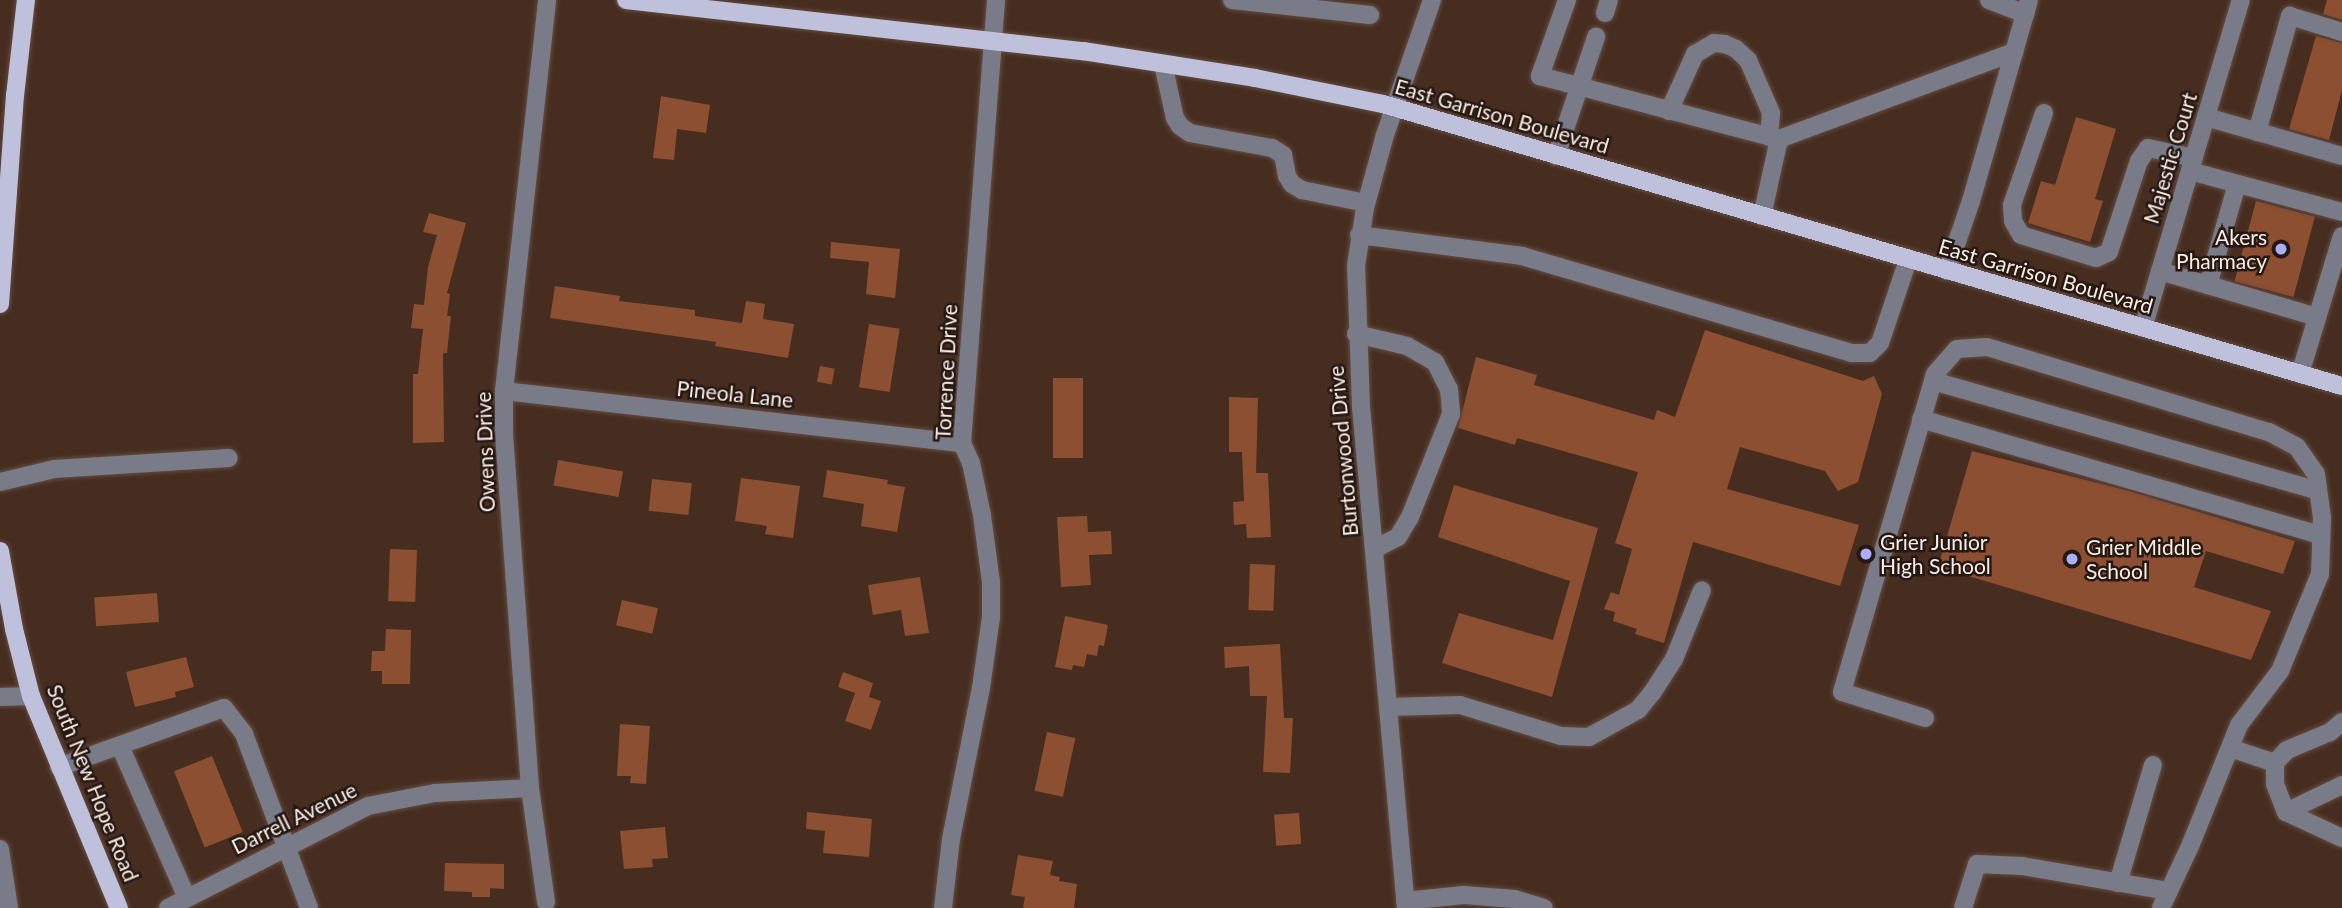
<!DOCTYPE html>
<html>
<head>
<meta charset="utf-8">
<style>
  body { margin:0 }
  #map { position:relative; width:2342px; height:908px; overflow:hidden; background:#472d20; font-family:Lato,sans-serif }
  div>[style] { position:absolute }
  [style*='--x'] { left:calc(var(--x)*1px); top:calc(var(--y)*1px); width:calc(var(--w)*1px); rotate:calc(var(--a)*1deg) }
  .building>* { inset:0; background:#8d4f31; transform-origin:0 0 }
  .roads { filter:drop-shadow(0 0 2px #644c40) drop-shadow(0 0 2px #644c40) }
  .minor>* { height:18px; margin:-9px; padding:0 9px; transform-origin:9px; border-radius:9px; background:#7a7b88 }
  .major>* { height:18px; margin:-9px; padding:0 9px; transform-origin:9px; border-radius:9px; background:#bfc1dc }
  .dots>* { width:19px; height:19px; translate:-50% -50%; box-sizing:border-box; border:4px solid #241813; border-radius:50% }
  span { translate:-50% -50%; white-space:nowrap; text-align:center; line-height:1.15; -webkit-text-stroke:5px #241813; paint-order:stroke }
  .street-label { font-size:21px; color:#feece5 }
  .poi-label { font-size:21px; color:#feece5 }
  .right { translate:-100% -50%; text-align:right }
  .left { translate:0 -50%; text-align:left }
</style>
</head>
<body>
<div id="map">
  <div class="building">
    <div style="clip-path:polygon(2327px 0,2342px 0,2342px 20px,2323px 14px)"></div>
    <div style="clip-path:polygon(2316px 36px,2342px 43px,2342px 90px,2329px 140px,2289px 129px)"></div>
    <div style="clip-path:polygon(661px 96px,710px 105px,706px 133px,677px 129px,674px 160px,653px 158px)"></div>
    <div style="clip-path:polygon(2076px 117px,2116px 129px,2095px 199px,2103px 201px,2090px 242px,2028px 223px,2041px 181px,2055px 185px)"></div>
    <div style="left:2256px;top:201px;width:61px;height:83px;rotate:15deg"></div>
    <div style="clip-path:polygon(429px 213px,466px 223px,447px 293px,450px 294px,447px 316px,451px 316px,447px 353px,443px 353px,444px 442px,413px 443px,413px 374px,418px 374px,423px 329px,411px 328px,414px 304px,424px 305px,428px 267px,437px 235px,423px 232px)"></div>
    <div style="clip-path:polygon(831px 242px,900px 249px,895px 298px,866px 294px,869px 262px,830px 258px)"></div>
    <div style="clip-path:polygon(555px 286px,620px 296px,619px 301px,695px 310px,695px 316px,742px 323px,746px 301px,765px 304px,763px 319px,794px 324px,788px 358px,715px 346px,716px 342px,550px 318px)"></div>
    <div style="left:869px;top:324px;width:31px;height:64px;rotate:9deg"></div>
    <div style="clip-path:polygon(1705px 330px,1863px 381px,1874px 376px,1882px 394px,1858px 482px,1838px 491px,1825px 471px,1740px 447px,1727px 489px,1859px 525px,1840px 586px,1693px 542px,1664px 643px,1635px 634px,1637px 629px,1613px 621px,1615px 612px,1604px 609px,1611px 592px,1619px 595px,1632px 549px,1615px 543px,1638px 472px,1517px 438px,1515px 445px,1458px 428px,1476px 357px,1537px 375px,1534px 385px,1654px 420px,1657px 410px,1675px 417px)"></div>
    <div style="left:820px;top:366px;width:15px;height:16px;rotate:11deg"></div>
    <div style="left:1053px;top:378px;width:30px;height:80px"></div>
    <div style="clip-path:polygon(1229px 397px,1258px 398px,1256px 473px,1268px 473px,1271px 537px,1247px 538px,1246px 524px,1234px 525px,1233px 502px,1244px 501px,1242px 452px,1229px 452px)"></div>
    <div style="clip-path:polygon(1972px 451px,2129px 491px,2295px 541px,2283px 574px,2206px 551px,2194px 587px,2271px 611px,2251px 660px,1938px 567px)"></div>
    <div style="left:558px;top:460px;width:66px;height:26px;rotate:10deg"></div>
    <div style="clip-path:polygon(827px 470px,888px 480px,887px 484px,905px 487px,897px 532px,861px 526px,864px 504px,823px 497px)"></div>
    <div style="clip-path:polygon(741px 478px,800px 486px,793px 538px,765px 534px,767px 526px,735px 521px)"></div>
    <div style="left:652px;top:479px;width:40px;height:32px;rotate:6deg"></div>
    <div style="clip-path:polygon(1454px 485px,1598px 528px,1552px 697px,1442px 663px,1459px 613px,1553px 640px,1570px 581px,1438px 537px)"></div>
    <div style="clip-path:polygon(1087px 516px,1088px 532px,1111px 531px,1112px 554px,1089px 555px,1091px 585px,1061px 587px,1057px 517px)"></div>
    <div style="left:390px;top:549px;width:27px;height:52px;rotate:2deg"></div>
    <div style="left:1250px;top:564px;width:25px;height:46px;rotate:2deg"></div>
    <div style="clip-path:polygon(920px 577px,929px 633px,905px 636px,901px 610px,873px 615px,868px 585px)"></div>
    <div style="left:157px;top:593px;width:29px;height:63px;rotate:86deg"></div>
    <div style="left:622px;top:600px;width:37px;height:26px;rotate:13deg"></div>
    <div style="clip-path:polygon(1065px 616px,1108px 625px,1104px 646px,1099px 645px,1097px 656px,1087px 654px,1084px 667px,1073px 665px,1072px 670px,1055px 667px)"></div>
    <div style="clip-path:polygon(386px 629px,411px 630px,410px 684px,382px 684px,382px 671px,371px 671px,372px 651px,385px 651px)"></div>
    <div style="clip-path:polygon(1280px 644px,1284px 718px,1293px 718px,1290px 773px,1263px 772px,1267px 696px,1250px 696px,1249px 666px,1225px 668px,1224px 647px)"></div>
    <div style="clip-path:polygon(186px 657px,194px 687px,175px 692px,176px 697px,135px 707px,126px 672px)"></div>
    <div style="clip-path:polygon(843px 672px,873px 683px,869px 697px,881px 701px,871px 730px,845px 721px,855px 693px,838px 687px)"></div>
    <div style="clip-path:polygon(620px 724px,650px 726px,646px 784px,630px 783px,631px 776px,617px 776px)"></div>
    <div style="left:1047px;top:732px;width:29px;height:60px;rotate:12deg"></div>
    <div style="left:212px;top:756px;width:82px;height:41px;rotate:68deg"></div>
    <div style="clip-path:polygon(807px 812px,872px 819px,869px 857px,823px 853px,825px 831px,806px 829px)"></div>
    <div style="left:1299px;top:813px;width:31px;height:25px;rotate:86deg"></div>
    <div style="clip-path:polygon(665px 827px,668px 858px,652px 859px,653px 867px,624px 869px,620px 831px)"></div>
    <div style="clip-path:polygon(1018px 855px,1053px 861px,1050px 875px,1060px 877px,1059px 881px,1077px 884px,1074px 908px,1023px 908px,1025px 897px,1011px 895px)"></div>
    <div style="clip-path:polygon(445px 863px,504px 864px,504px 889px,490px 888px,490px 897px,472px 897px,472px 892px,444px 891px)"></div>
  </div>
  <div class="roads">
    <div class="minor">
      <div style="--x:1232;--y:0;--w:139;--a:6.2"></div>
      <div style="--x:1567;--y:0;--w:81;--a:109.6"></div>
      <div style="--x:1540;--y:76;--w:247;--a:14.8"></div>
      <div style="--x:1779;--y:139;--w:79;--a:102.4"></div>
      <div style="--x:1989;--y:0;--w:39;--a:21"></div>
      <div style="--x:1605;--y:13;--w:14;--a:-73"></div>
      <div style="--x:1163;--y:64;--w:55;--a:77.5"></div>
      <div style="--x:1175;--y:118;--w:9;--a:58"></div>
      <div style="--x:1180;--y:126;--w:12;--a:35"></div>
      <div style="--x:1190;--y:133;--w:83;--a:10.4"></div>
      <div style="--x:1272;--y:148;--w:13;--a:32"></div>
      <div style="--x:1283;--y:155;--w:21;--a:79"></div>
      <div style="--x:1287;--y:176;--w:9;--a:58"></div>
      <div style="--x:1292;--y:184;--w:12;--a:31"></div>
      <div style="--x:1302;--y:190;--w:65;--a:11.5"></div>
      <div style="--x:1669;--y:111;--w:63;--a:-65.5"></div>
      <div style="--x:1695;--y:54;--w:22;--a:-30"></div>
      <div style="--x:1714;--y:43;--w:11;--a:5"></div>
      <div style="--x:1725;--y:44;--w:12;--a:24"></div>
      <div style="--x:1736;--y:49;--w:16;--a:43"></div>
      <div style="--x:1748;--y:60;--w:58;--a:66.5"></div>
      <div style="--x:1771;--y:113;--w:24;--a:95"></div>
      <div style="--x:2044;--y:113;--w:97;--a:109.2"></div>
      <div style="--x:2012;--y:205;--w:16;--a:86"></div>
      <div style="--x:2013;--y:221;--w:16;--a:60"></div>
      <div style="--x:2021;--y:235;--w:78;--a:17"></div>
      <div style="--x:2096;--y:258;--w:14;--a:-25"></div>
      <div style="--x:2109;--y:252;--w:96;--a:-71.8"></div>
      <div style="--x:2139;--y:161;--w:16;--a:-55"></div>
      <div style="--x:2148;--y:148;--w:47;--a:12.3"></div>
      <div style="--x:2206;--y:117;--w:141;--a:16"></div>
      <div style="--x:2257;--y:132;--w:121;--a:-74.1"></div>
      <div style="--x:2290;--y:16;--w:54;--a:17.1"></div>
      <div style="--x:1779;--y:139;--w:251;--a:-20.3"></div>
      <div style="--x:1556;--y:156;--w:126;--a:-71.4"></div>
      <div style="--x:2190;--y:171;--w:157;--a:15.1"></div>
      <div style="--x:2237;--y:184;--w:105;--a:106"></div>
      <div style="--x:2208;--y:285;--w:114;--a:16.4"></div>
      <div style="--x:1359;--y:235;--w:164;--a:7.3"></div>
      <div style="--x:1522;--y:256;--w:344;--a:16.4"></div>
      <div style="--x:1852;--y:353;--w:18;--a:0"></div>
      <div style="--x:1870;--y:353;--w:14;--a:-45"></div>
      <div style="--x:1880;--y:343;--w:88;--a:-71.4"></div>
      <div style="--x:1947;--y:271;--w:74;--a:-71.1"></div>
      <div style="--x:1971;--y:201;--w:209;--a:-73.9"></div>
      <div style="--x:2160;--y:271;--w:50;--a:16.3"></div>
      <div style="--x:2143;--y:328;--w:342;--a:-73.4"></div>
      <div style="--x:1356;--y:334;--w:52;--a:13.2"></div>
      <div style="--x:1407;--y:346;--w:32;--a:30"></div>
      <div style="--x:1435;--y:362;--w:30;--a:63"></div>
      <div style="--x:1449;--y:389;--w:25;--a:85"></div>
      <div style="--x:1451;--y:414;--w:111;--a:111.7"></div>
      <div style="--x:1410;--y:517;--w:23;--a:121"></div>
      <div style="--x:1398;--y:537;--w:27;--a:153"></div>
      <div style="--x:2300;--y:374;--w:144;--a:-73.1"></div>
      <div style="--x:1933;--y:381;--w:400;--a:15.9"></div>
      <div style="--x:504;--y:391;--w:461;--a:6.5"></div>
      <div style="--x:1921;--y:419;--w:416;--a:16.2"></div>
      <div style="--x:0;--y:482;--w:56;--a:-13.5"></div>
      <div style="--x:54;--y:469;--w:175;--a:-3.6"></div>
      <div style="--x:0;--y:697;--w:31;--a:-2"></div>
      <div style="--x:1388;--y:707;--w:72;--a:-1.6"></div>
      <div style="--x:1460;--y:705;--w:106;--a:17.1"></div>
      <div style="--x:1561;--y:736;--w:28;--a:2"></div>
      <div style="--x:1589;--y:737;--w:56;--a:-28.9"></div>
      <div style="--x:1638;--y:710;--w:22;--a:-51"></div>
      <div style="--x:1652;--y:693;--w:40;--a:-57.1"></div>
      <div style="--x:1674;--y:659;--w:74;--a:-67.9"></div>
      <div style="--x:1925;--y:718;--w:87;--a:-162.6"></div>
      <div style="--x:1842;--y:692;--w:331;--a:-73.7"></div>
      <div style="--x:1935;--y:374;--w:33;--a:-49"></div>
      <div style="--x:1957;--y:349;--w:30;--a:-4"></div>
      <div style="--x:1987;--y:347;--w:295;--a:16.8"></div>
      <div style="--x:2269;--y:432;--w:32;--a:28"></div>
      <div style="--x:2297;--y:447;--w:33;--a:55"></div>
      <div style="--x:2316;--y:474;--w:44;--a:82.2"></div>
      <div style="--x:2322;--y:518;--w:56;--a:92"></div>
      <div style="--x:2320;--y:574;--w:105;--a:112.4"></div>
      <div style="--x:2280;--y:671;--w:68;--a:127.2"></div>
      <div style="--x:2239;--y:725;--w:128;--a:112"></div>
      <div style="--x:2191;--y:844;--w:71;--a:115.1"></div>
      <div style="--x:2342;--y:722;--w:16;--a:140"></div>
      <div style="--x:2330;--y:732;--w:47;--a:157.3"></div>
      <div style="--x:2287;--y:750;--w:18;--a:133"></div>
      <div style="--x:2275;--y:763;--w:21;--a:90"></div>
      <div style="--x:2275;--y:784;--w:30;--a:69"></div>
      <div style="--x:2286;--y:812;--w:62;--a:24.9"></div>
      <div style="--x:120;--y:746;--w:166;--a:66.2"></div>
      <div style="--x:2230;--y:748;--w:47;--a:18.4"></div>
      <div style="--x:59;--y:767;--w:175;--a:-19.7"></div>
      <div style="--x:224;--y:708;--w:33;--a:52"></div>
      <div style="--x:244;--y:734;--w:186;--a:69.5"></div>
      <div style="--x:2286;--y:812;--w:62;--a:-25.7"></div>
      <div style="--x:0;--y:849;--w:60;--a:81.3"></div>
      <div style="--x:2118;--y:883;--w:123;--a:-73.5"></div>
      <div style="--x:1405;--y:901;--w:59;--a:-5.8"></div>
      <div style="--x:1464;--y:895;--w:51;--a:4.5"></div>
      <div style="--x:1515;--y:899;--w:30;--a:17"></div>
      <div style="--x:546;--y:902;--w:115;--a:-98"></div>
      <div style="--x:530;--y:788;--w:359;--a:-94.2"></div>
      <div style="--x:504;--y:430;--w:39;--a:-90"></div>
      <div style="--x:504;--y:391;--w:393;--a:-83.7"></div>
      <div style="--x:168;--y:908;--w:225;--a:-27"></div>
      <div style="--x:368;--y:806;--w:68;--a:-11"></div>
      <div style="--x:435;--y:793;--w:95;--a:-3"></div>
      <div style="--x:943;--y:908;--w:69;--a:-83.4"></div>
      <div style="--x:951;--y:839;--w:154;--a:-78.8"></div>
      <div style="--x:981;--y:688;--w:72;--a:-82"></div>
      <div style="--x:991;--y:617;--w:35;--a:-90"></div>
      <div style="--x:991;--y:582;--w:68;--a:-97.7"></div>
      <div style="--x:982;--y:515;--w:53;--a:-101.9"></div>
      <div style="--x:971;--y:463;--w:22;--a:-114"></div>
      <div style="--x:962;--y:443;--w:444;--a:-85.6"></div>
      <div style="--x:1406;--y:908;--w:503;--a:-95.13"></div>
      <div style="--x:1361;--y:407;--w:141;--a:-92"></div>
      <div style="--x:1356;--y:266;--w:59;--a:-81.2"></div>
      <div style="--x:1365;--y:208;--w:76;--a:-74.7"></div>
      <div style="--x:1385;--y:135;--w:143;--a:-70.8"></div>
      <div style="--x:1963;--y:908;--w:46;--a:-72.3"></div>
      <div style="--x:1977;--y:864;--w:45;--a:2.5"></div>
      <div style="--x:2022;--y:866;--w:149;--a:9.7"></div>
    </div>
    <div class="major">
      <div style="--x:626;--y:0;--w:460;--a:6.4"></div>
      <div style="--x:1083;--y:51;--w:174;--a:8.9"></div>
      <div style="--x:1255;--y:78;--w:131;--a:11.5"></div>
      <div style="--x:1383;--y:104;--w:1000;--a:16.39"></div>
      <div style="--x:0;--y:304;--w:209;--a:-85.9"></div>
      <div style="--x:15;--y:96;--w:97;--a:-83.5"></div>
      <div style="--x:0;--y:551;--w:79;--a:79.8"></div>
      <div style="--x:14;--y:629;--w:69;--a:75.8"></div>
      <div style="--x:31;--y:696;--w:230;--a:67.5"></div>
    </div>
  </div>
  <div class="dots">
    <div style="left:2281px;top:249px;background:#abaffb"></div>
    <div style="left:1866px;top:554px;background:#abaffb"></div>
    <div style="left:2072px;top:559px;background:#abaffb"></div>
  </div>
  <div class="street-label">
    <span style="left:1502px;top:116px;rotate:16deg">East Garrison Boulevard</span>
    <span style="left:2170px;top:158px;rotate:-73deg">Majestic Court</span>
    <span style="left:2046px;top:276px;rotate:16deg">East Garrison Boulevard</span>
    <span style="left:946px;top:372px;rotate:-87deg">Torrence Drive</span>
    <span style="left:735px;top:394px;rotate:6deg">Pineola Lane</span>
    <span style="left:1343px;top:451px;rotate:-95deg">Burtonwood Drive</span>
    <span style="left:485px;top:452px;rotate:-92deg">Owens Drive</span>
    <span style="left:93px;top:783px;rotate:68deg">South New Hope Road</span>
    <span style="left:294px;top:818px;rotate:-26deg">Darrell Avenue</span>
  </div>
  <div class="poi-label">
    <span class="right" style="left:2267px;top:249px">Akers<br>Pharmacy</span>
    <span class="left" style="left:1880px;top:554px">Grier Junior<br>High School</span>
    <span class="left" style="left:2086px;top:559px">Grier Middle<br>School</span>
  </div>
</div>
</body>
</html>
